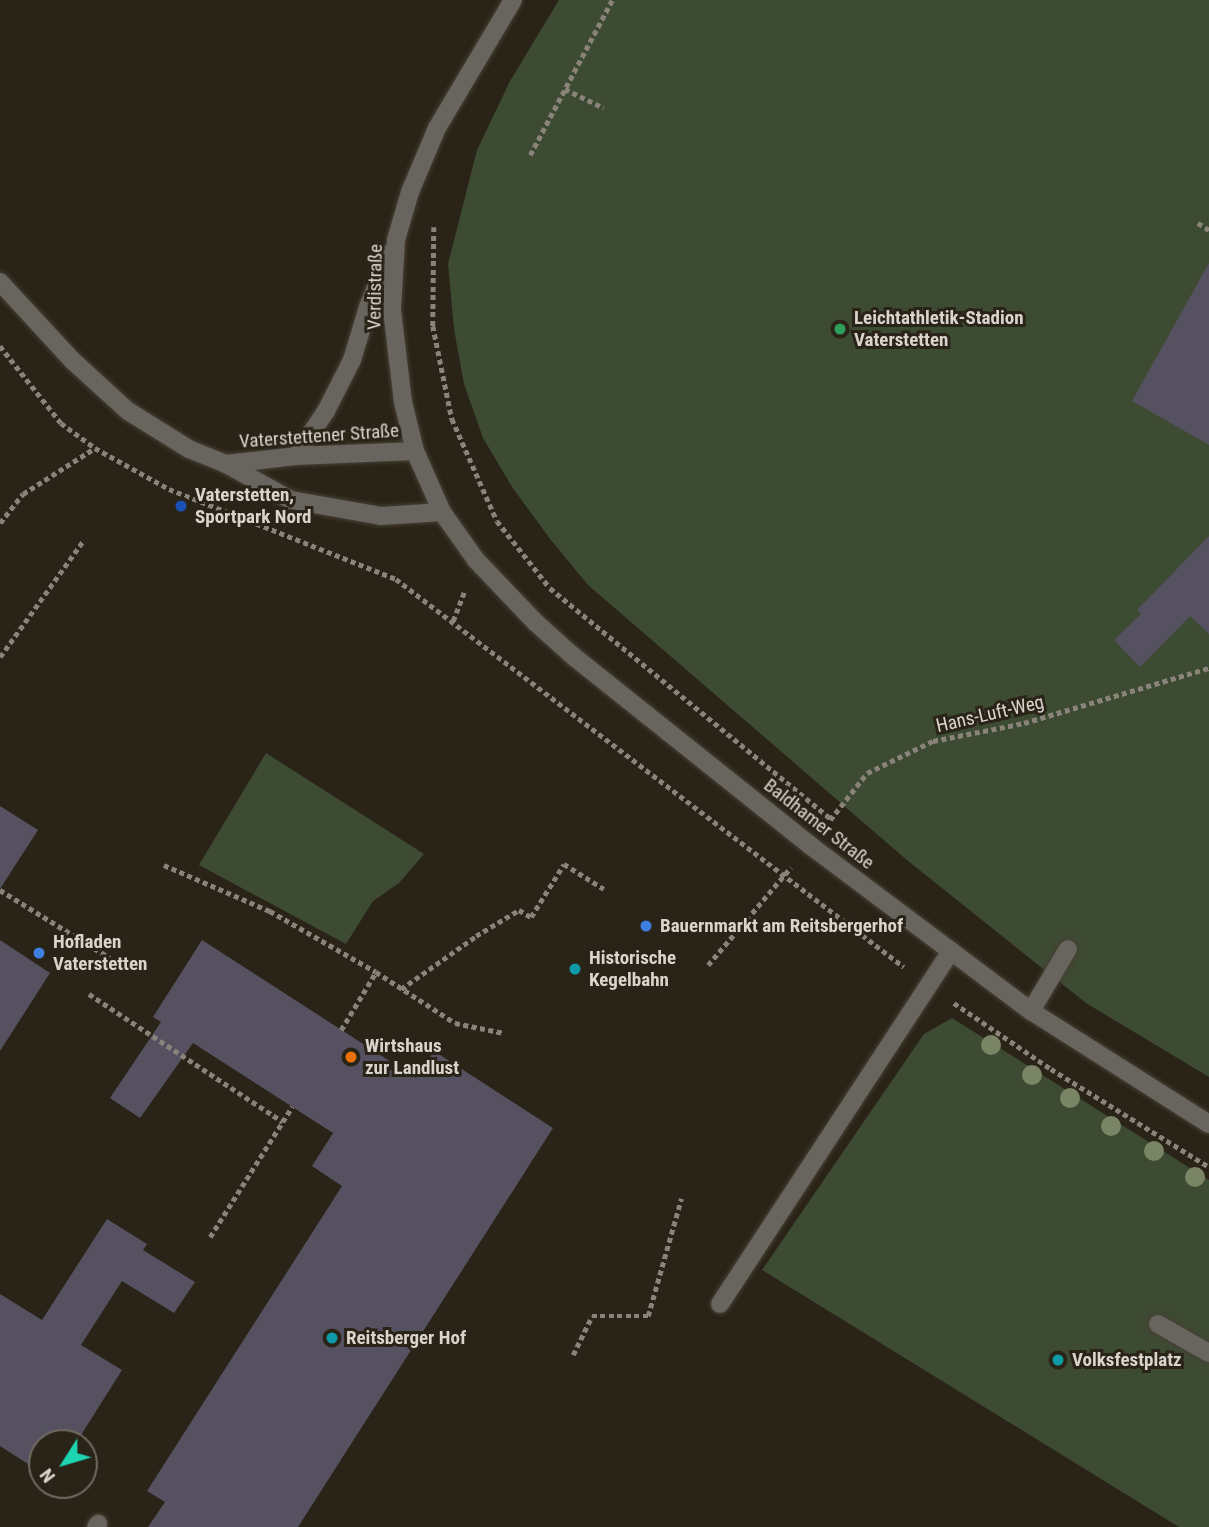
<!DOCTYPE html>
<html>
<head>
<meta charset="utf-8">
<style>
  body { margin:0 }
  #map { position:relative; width:1209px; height:1527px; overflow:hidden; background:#2a2317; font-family:"Roboto Condensed",sans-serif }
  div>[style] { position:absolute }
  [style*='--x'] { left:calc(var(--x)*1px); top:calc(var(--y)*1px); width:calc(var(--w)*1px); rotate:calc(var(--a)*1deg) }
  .green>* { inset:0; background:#3e4b33 }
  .building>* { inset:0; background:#555160 }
  .path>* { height:4.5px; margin-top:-2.25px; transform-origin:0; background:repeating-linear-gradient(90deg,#898379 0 5px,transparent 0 8.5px) }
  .roads { filter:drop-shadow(0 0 2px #463f34) drop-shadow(0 0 2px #463f34) }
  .minor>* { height:18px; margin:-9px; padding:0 9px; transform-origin:9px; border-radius:9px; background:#68655f }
  .trees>* { width:20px; height:20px; margin:-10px; border-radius:50%; background:#798564 }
  .dots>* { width:19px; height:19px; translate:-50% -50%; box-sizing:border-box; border:4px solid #2a2317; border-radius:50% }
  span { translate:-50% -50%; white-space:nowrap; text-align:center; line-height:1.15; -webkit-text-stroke:6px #2a2317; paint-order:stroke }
  .street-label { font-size:19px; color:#d9d4cd }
  .poi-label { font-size:19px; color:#d9d4cd; font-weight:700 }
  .left { translate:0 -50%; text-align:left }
  .north { position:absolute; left:28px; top:1429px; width:70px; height:70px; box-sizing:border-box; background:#2a2317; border:2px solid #706a60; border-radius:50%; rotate:233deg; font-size:19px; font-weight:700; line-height:28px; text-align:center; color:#d9d4cd }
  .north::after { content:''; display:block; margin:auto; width:24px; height:32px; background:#1ed5b1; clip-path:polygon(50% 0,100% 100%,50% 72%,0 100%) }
</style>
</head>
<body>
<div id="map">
  <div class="green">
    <div style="clip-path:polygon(559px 0,1209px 0,1209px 1077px,1086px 1003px,908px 861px,588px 585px,550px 539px,512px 487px,483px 438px,464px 384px,454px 329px,448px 264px,477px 150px,510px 81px)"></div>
    <div style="clip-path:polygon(266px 753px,424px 854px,399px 883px,373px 901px,346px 944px,199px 865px)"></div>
    <div style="clip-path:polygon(952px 1018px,1209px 1180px,1209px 1527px,1179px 1527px,762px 1270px,924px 1034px)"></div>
  </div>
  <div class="building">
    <div style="clip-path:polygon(1209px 263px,1209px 445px,1132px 401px)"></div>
    <div style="clip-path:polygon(1209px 536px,1209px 634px,1190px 616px,1140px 667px,1114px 640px,1141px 614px,1137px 610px)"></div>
    <div style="clip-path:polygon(0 806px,38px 830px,0 889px)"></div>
    <div style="clip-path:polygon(0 940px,50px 973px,0 1051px)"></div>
    <div style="clip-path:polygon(202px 940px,416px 1078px,434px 1051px,553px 1128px,298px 1527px,148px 1527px,165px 1502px,147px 1491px,342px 1186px,312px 1166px,333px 1133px,193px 1043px,140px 1118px,110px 1098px,161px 1022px,153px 1017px)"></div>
    <div style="clip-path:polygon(107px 1219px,147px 1244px,143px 1250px,195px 1282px,174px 1313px,122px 1281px,81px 1345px,122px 1370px,76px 1443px,42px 1443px,42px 1473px,0 1446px,0 1294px,42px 1320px)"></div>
  </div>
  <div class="path">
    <div style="--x:565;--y:89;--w:43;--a:26"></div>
    <div style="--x:530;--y:155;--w:175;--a:-62.1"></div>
    <div style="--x:1198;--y:223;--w:13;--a:32"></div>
    <div style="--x:434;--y:227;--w:99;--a:90.6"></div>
    <div style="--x:433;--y:326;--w:95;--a:78.5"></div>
    <div style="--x:452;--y:419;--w:111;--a:66.2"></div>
    <div style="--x:497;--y:521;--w:85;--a:51.7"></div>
    <div style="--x:550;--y:588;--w:364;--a:39.4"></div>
    <div style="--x:0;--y:346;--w:98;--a:51.6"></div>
    <div style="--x:61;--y:423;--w:42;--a:36.3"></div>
    <div style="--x:95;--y:448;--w:85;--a:29"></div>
    <div style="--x:169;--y:489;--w:244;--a:21.6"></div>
    <div style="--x:396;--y:579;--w:639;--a:37.37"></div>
    <div style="--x:0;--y:523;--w:37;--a:-52"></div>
    <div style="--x:23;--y:494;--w:85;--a:-32.6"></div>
    <div style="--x:453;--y:621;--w:31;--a:-69"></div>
    <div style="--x:0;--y:657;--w:143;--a:-54.4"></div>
    <div style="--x:830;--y:820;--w:60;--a:-51.8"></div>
    <div style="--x:867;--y:773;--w:73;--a:-25.9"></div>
    <div style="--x:933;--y:741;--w:93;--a:-11.2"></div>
    <div style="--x:1024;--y:723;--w:193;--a:-16.6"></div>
    <div style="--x:164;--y:865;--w:116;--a:23.5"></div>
    <div style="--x:270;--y:911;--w:122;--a:29.9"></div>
    <div style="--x:376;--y:972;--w:94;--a:32.8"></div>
    <div style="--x:455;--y:1023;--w:50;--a:11.5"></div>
    <div style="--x:0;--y:890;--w:129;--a:31.7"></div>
    <div style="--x:708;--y:965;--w:128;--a:-49.7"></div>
    <div style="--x:401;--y:989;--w:92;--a:-35.2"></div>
    <div style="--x:476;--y:936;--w:50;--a:-31.2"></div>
    <div style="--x:519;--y:910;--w:14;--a:30"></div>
    <div style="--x:531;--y:917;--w:62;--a:-58.1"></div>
    <div style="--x:564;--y:864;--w:47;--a:32"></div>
    <div style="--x:89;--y:994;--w:232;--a:33.4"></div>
    <div style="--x:954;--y:1003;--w:117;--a:34.2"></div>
    <div style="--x:1051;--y:1069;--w:186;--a:31.8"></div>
    <div style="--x:341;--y:1030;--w:68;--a:-58.9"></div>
    <div style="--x:210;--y:1237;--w:154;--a:-57.8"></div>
    <div style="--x:573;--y:1355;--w:43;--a:-64"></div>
    <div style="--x:592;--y:1316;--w:56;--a:0"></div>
    <div style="--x:648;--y:1316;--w:122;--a:-74.2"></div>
  </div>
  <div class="roads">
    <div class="minor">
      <div style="--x:513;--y:0;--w:149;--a:120.7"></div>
      <div style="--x:437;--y:128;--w:69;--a:112.9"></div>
      <div style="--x:410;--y:192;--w:50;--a:106.3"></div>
      <div style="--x:396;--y:240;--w:70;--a:93.3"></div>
      <div style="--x:392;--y:310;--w:93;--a:83.2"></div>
      <div style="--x:403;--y:402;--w:50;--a:76.2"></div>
      <div style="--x:415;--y:451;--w:67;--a:66.1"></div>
      <div style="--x:442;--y:512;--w:59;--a:54.7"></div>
      <div style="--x:476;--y:560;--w:84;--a:46.4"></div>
      <div style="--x:534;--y:621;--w:52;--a:41.9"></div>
      <div style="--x:573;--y:656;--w:305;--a:38.6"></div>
      <div style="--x:811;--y:846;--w:275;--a:36.9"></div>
      <div style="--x:1031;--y:1011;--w:211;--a:32.4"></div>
      <div style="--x:0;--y:282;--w:108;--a:47.3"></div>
      <div style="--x:73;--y:361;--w:74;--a:42.3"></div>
      <div style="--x:128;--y:411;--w:72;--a:31.9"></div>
      <div style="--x:189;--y:449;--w:40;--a:22"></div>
      <div style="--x:226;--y:464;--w:74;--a:29"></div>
      <div style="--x:291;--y:500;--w:91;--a:10.1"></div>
      <div style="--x:381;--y:516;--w:61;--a:-3.8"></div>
      <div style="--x:296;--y:456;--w:54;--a:-56.3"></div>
      <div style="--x:326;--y:411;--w:57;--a:-63"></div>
      <div style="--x:352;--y:360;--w:55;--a:-73.2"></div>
      <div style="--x:368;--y:307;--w:58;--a:-67.8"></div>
      <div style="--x:226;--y:464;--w:70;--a:-6.5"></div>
      <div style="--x:296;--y:456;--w:119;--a:-2.4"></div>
      <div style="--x:1031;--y:1011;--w:72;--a:-59.2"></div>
      <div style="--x:720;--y:1304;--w:422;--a:-56.8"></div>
      <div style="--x:1158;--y:1324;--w:59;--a:29.6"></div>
      <div style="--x:96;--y:1527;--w:4;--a:-56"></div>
    </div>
  </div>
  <div class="trees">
    <div style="left:991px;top:1045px"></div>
    <div style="left:1032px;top:1075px"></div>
    <div style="left:1070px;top:1098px"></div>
    <div style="left:1111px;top:1126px"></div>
    <div style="left:1154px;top:1151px"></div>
    <div style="left:1195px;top:1177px"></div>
  </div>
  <div class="dots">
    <div style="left:840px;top:329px;background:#2e9e5b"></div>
    <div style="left:181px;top:506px;background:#1a4fb4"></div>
    <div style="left:646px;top:926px;background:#3f7fe0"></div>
    <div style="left:39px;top:953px;background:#3f7fe0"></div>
    <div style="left:575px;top:969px;background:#0f9aa8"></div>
    <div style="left:351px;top:1057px;background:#e8710a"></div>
    <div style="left:332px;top:1338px;background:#0f9aa8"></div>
    <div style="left:1058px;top:1360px;background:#0f9aa8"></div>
  </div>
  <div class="street-label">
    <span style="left:375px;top:287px;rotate:-89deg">Verdistraße</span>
    <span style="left:319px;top:436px;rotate:-4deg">Vaterstettener Straße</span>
    <span style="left:990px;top:714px;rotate:-13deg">Hans-Luft-Weg</span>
    <span style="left:819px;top:824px;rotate:38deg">Baldhamer Straße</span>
  </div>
  <div class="poi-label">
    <span class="left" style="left:854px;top:329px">Leichtathletik-Stadion<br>Vaterstetten</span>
    <span class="left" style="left:195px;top:506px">Vaterstetten,<br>Sportpark Nord</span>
    <span class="left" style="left:660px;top:926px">Bauernmarkt am Reitsbergerhof</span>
    <span class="left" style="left:53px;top:953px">Hofladen<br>Vaterstetten</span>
    <span class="left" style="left:589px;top:969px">Historische<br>Kegelbahn</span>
    <span class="left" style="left:365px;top:1057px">Wirtshaus<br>zur Landlust</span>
    <span class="left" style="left:346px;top:1338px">Reitsberger Hof</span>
    <span class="left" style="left:1072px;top:1360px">Volksfestplatz</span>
  </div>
  <div class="north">N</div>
</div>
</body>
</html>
